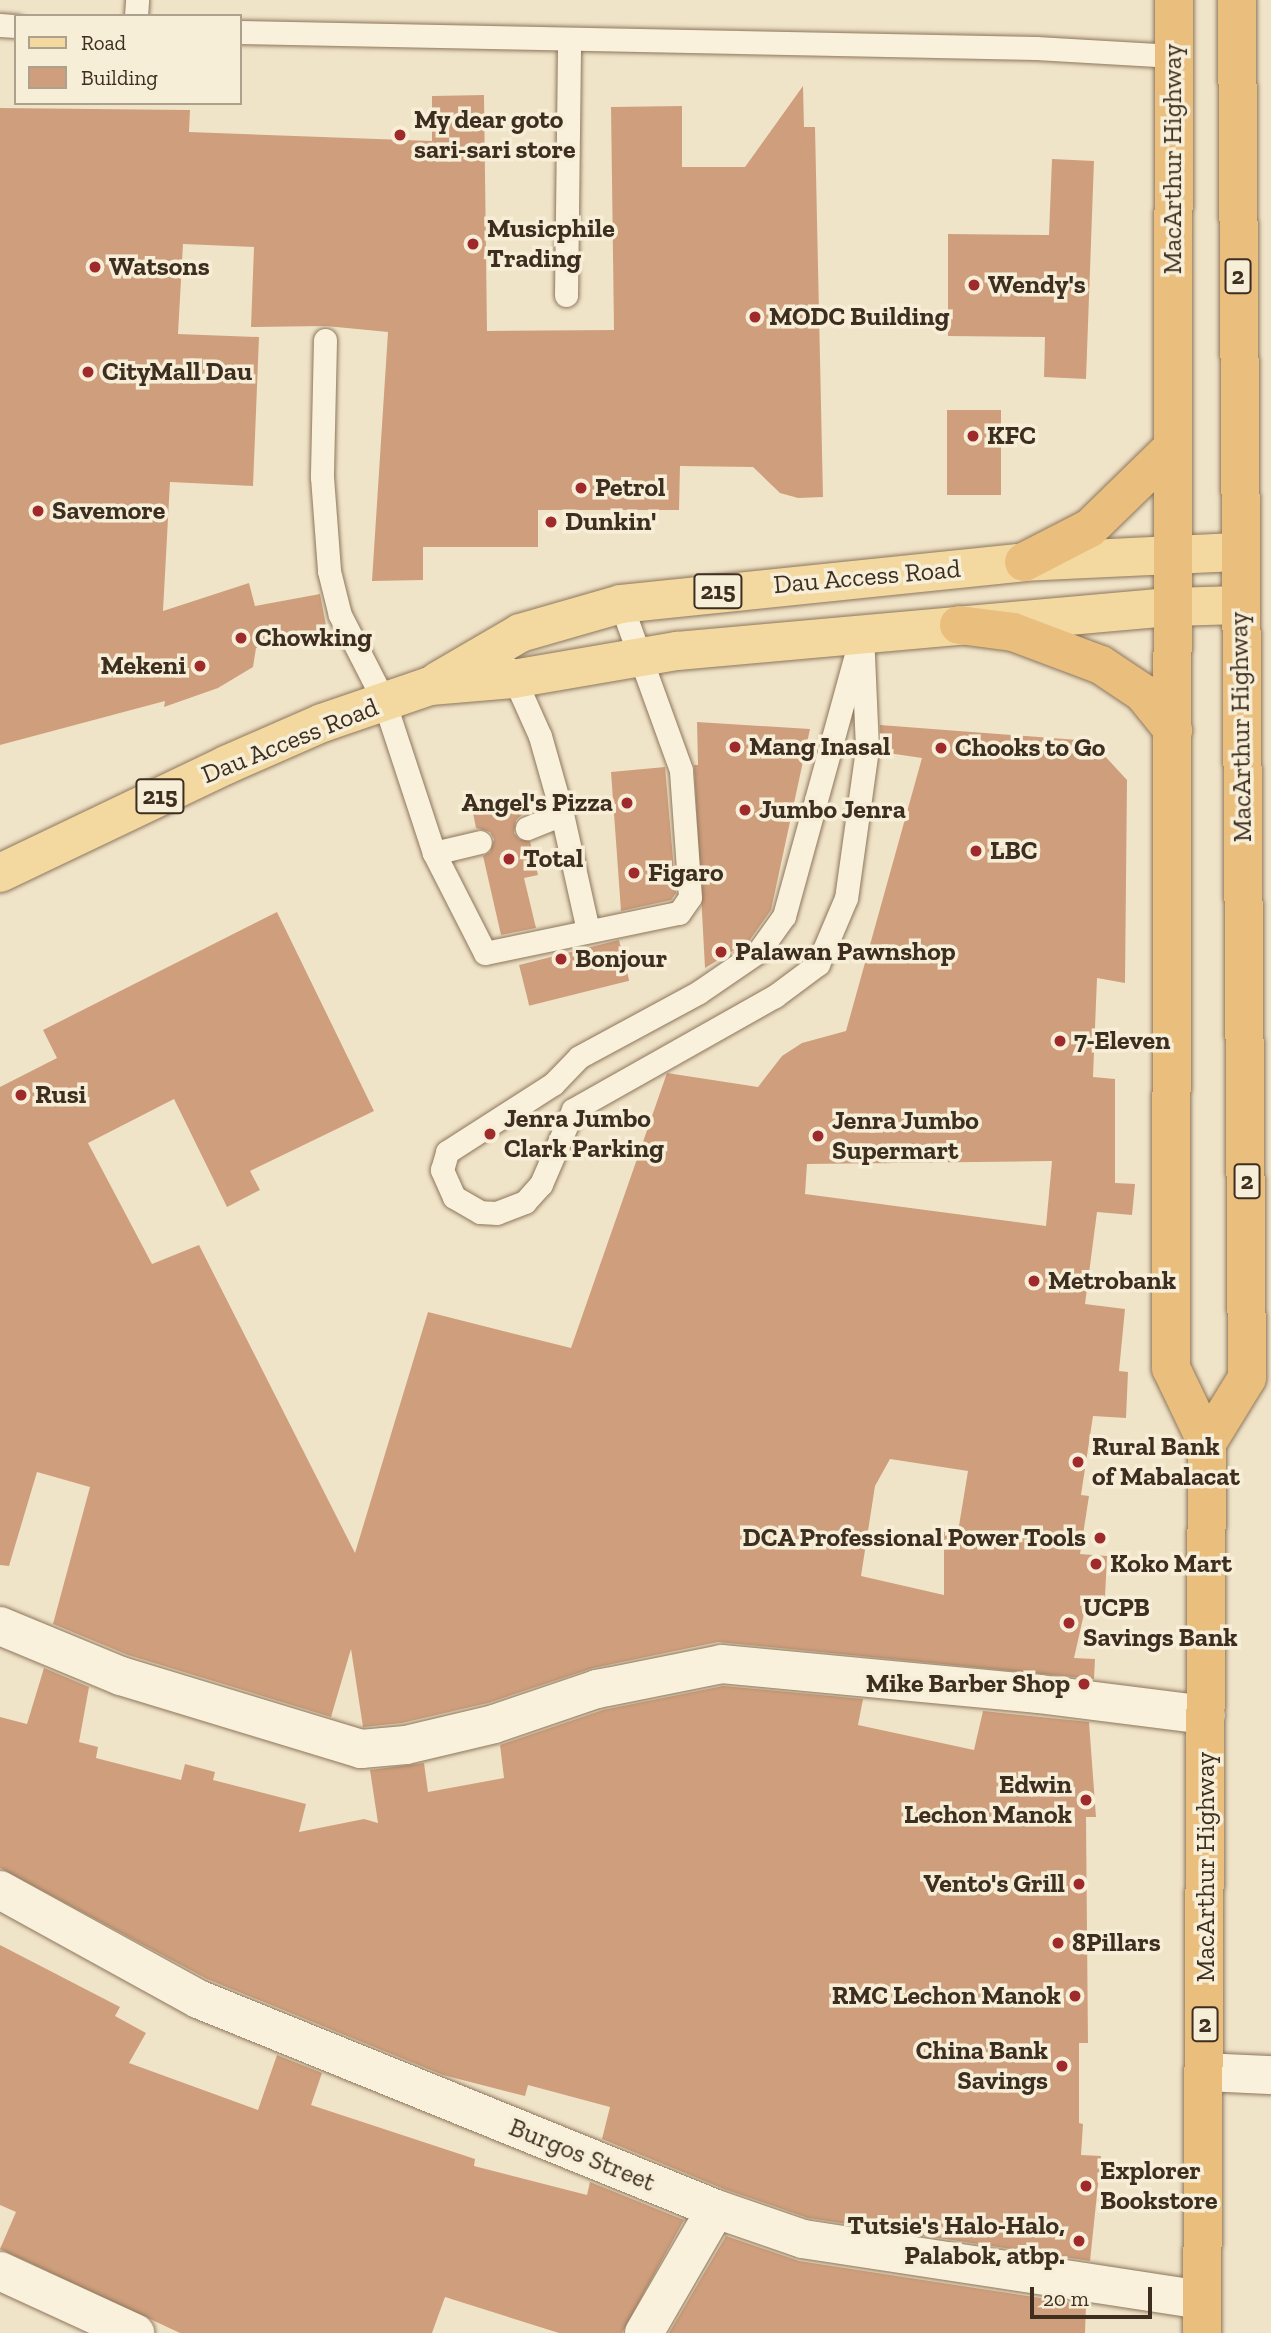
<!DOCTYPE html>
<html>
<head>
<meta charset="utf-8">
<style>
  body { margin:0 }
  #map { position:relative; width:1271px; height:2333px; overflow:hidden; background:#f0e4c8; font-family:"Zilla Slab",serif }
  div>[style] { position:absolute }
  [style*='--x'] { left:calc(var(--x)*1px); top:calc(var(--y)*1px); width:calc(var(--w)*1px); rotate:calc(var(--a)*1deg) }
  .building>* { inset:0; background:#cf9f7d; transform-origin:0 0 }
  .roads { filter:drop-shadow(0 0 2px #8d765c) drop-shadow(0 0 2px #8d765c) }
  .service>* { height:23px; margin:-11.5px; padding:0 11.5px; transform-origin:11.5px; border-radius:11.5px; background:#faf1dc }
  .minor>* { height:38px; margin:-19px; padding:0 19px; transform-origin:19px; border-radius:19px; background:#faf1dc }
  .primary>* { height:38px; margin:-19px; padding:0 19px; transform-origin:19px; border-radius:19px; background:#f3d9a0 }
  .trunk>* { height:38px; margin:-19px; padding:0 19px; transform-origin:19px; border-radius:19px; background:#eabe7c }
  .dots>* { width:19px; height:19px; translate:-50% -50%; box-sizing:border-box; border:4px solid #f7eed8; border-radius:50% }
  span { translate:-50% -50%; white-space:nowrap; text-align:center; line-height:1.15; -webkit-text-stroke:7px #f7eed8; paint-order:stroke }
  .shield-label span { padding:2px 5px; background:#f7eed8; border:2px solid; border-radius:5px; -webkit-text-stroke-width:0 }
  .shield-label { font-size:24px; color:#3d2e20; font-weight:700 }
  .poi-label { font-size:26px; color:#3d2e20; font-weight:700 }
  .left { translate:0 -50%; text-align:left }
  .right { translate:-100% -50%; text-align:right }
  .street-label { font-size:26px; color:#3d2e20 }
  .legend { position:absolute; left:14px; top:14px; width:228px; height:91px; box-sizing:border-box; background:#f7eed8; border:2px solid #ada18e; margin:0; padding:9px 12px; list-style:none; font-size:21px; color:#3d2e20 }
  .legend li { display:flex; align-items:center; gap:14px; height:35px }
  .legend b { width:35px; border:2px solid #ada18e }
  .scale { position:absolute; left:1030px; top:2287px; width:122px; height:32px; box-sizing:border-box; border:4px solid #3d2e20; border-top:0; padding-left:9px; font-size:21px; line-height:24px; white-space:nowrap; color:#3d2e20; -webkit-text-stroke:5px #f7eed8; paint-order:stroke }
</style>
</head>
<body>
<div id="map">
  <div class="building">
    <div style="clip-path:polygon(803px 86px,804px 127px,815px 127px,823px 497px,798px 498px,780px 493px,753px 467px,680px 466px,679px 510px,538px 510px,538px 547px,423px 547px,423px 580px,372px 581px,388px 332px,326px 326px,251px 327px,254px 247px,183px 244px,178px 334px,259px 337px,253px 486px,170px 482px,163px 611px,249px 583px,255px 606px,320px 594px,328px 636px,256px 648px,253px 667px,218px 688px,164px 707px,165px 701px,0 745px,0 108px,190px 110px,189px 132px,432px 141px,432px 96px,484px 95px,487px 331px,614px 330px,611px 107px,682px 106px,682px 167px,745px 167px)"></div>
    <div style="clip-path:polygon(1052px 159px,1094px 161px,1086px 379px,1044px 377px,1045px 337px,948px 336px,948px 234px,1049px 235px)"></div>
    <div style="left:947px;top:410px;width:54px;height:85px"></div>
    <div style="clip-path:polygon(697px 722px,810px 729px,771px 910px,749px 941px,705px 968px,694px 765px,698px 765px)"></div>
    <div style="clip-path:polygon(evenodd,880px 725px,1091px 741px,1127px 780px,1125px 983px,1097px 978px,1093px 1077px,1115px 1079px,1115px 1183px,1135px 1184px,1132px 1215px,1097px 1212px,1085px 1304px,1125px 1309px,1119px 1371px,1128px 1372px,1126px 1418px,1093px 1416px,1081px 1495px,1089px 1496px,1080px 1554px,1107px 1556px,1105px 1597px,1088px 1596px,1074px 1658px,1095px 1659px,1094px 1679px,718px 1642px,593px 1668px,488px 1703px,402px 1723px,363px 1727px,351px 1649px,331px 1717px,128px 1655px,53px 1624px,90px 1487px,37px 1472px,9px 1566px,0 1565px,0 1087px,57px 1058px,43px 1030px,277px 912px,374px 1111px,250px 1171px,260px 1190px,227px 1207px,174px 1099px,88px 1143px,152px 1264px,199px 1245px,355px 1553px,428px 1312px,571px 1348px,667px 1073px,758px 1087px,782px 1056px,802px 1043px,846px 1031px,922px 758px,881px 752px,880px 725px,1052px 1161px,1046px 1226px,805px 1194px,807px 1164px,1052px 1161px,880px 725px,890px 1459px,968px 1471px,958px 1532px,944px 1532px,944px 1595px,861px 1576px,875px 1486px,890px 1459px)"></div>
    <div style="clip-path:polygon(665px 767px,676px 893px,671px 900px,621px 911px,611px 772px)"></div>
    <div style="clip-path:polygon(520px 802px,523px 814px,516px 820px,514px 833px,519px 839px,530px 841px,538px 875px,524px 878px,536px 928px,501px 935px,483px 856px,490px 852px,494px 839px,490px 832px,476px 828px,473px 813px)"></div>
    <div style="left:619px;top:940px;width:42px;height:103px;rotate:76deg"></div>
    <div style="clip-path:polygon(44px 1668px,89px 1687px,79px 1742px,98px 1747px,96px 1758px,181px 1780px,185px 1764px,215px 1772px,213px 1780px,306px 1804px,299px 1832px,364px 1819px,378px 1823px,370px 1770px,424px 1763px,428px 1792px,504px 1778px,500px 1745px,603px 1710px,723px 1686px,863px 1699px,858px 1725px,974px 1750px,983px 1711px,1089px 1722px,1096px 1817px,1086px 1817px,1088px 2043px,1079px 2043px,1079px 2123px,1083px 2124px,1081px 2155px,1101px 2156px,1090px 2261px,808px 2218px,724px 2189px,602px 2139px,610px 2107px,528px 2085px,525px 2096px,443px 2075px,207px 1979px,0 1868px,0 1717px,27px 1724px)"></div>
    <div style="clip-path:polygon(0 1945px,120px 2007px,115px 2016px,146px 2033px,129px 2063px,258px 2110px,277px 2055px,322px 2073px,311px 2105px,475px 2159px,474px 2166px,587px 2195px,590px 2182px,684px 2220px,622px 2333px,559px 2333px,445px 2297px,432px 2333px,180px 2333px,0 2249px,16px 2212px,0 2205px)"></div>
    <div style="clip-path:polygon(726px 2236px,799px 2261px,1086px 2305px,1085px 2333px,669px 2333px)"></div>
  </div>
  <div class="roads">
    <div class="service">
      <div style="--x:136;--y:16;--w:16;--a:-86"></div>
      <div style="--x:0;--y:25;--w:16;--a:4"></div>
      <div style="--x:240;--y:32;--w:796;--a:1.15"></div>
      <div style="--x:1036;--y:48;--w:138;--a:3.3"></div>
      <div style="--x:566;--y:295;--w:256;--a:-89.3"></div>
      <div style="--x:325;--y:340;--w:137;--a:91.3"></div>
      <div style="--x:322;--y:477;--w:94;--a:85.7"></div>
      <div style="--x:329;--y:571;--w:45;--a:76"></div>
      <div style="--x:340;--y:615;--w:97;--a:62.9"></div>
      <div style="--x:384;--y:701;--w:160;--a:71.8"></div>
      <div style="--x:434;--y:853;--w:47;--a:-13.4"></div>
      <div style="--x:862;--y:633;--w:116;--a:87.5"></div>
      <div style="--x:867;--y:749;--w:150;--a:98"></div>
      <div style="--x:846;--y:898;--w:72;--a:113"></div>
      <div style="--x:818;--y:964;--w:54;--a:143.3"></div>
      <div style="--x:775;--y:996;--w:232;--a:150.6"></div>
      <div style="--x:573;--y:1110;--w:81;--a:113.4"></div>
      <div style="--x:541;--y:1184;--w:24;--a:132"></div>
      <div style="--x:525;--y:1202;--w:30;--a:159"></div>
      <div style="--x:497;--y:1213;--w:17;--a:-177"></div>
      <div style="--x:480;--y:1212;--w:30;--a:-150"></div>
      <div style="--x:454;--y:1197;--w:30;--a:-114"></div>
      <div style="--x:442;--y:1170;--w:19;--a:-74"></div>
      <div style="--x:447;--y:1152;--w:126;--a:-32.7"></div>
      <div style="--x:553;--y:1084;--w:37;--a:-46"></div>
      <div style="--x:579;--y:1057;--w:136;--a:-28.4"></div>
      <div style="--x:699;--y:992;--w:73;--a:-34.3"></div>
      <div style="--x:759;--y:951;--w:43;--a:-54.5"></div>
      <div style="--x:784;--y:916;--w:294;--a:-74.6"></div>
      <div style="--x:510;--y:669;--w:73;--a:65.9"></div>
      <div style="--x:540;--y:736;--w:81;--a:74.2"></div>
      <div style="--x:562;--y:814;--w:38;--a:158"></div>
      <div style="--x:562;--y:814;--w:119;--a:77.4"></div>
      <div style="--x:434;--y:853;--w:112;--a:63"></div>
      <div style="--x:485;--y:953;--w:198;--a:-11.7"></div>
      <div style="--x:679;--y:913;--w:19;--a:-55"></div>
      <div style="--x:690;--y:897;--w:127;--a:-94.1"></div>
      <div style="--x:681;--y:770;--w:177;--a:-109.9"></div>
    </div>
    <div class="minor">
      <div style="--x:0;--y:1626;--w:131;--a:22.5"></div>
      <div style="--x:121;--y:1676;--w:251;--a:16.9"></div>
      <div style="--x:361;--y:1749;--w:45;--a:-5.1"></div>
      <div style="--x:406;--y:1745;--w:90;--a:-13.4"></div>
      <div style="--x:494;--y:1724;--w:109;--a:-18.8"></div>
      <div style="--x:597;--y:1689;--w:127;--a:-11.3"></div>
      <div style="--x:722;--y:1664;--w:318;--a:5.4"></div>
      <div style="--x:1039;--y:1694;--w:168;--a:7.2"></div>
      <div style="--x:0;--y:1890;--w:226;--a:28.8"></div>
      <div style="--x:198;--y:1999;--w:559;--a:22.07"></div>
      <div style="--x:716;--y:2209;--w:92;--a:19"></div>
      <div style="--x:803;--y:2239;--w:403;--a:8.7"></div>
      <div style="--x:1204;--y:2072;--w:67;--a:2.6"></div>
      <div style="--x:0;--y:2271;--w:149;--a:24.7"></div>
      <div style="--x:644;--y:2333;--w:143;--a:-59.9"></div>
    </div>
    <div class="primary">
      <div style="--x:438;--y:681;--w:95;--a:-30.3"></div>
      <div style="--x:520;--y:633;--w:105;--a:-16"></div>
      <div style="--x:621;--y:604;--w:405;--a:-5.9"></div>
      <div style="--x:1024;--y:562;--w:215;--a:-2.7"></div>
      <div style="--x:0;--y:873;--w:250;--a:-25.5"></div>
      <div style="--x:226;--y:765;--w:105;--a:-23.6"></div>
      <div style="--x:322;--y:723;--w:114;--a:-18.9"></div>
      <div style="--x:430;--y:686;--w:83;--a:-4.8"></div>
      <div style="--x:513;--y:679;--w:166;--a:-9.7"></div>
      <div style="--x:677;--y:651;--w:496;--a:-5.1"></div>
      <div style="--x:1171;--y:607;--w:69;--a:-1.7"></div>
    </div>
    <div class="trunk">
      <div style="--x:1174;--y:0;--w:1368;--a:90.13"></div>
      <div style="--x:1171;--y:1368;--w:83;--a:64.4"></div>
      <div style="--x:1207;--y:1443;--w:890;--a:90.32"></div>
      <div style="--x:1024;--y:562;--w:74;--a:-27.3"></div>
      <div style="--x:1090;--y:528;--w:112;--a:-44.3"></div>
      <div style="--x:959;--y:625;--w:54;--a:7.4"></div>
      <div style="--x:1013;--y:632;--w:94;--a:20.6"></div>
      <div style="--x:1101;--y:665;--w:50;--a:33.7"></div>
      <div style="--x:1143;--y:693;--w:48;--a:51"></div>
      <div style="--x:1207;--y:1443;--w:76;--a:-58.4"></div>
      <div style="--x:1247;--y:1378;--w:1378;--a:-90.42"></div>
    </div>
  </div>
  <div class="dots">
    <div style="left:400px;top:135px;background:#9e2a2b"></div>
    <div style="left:473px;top:244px;background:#9e2a2b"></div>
    <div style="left:95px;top:267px;background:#9e2a2b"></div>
    <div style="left:974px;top:285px;background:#9e2a2b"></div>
    <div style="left:755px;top:317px;background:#9e2a2b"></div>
    <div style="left:88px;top:372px;background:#9e2a2b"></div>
    <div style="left:973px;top:436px;background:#9e2a2b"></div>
    <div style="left:581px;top:488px;background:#9e2a2b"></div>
    <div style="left:38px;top:511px;background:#9e2a2b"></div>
    <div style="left:551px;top:522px;background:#9e2a2b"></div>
    <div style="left:241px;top:638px;background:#9e2a2b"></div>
    <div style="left:200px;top:666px;background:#9e2a2b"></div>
    <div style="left:735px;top:747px;background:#9e2a2b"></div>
    <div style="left:941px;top:748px;background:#9e2a2b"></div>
    <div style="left:627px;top:803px;background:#9e2a2b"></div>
    <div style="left:745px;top:810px;background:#9e2a2b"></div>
    <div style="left:976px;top:851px;background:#9e2a2b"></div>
    <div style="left:509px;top:859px;background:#9e2a2b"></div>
    <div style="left:634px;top:873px;background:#9e2a2b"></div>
    <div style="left:721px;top:952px;background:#9e2a2b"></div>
    <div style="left:561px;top:959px;background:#9e2a2b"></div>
    <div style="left:1060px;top:1041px;background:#9e2a2b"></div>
    <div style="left:21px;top:1095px;background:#9e2a2b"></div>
    <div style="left:490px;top:1134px;background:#9e2a2b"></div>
    <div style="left:818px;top:1136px;background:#9e2a2b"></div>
    <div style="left:1034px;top:1281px;background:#9e2a2b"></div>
    <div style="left:1078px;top:1462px;background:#9e2a2b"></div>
    <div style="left:1100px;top:1538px;background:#9e2a2b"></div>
    <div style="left:1096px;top:1564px;background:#9e2a2b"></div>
    <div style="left:1069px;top:1623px;background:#9e2a2b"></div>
    <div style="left:1084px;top:1684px;background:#9e2a2b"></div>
    <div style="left:1086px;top:1800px;background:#9e2a2b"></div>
    <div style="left:1079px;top:1884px;background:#9e2a2b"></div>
    <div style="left:1058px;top:1943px;background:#9e2a2b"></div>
    <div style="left:1075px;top:1996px;background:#9e2a2b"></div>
    <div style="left:1062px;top:2066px;background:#9e2a2b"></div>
    <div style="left:1086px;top:2186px;background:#9e2a2b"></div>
    <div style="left:1079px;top:2241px;background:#9e2a2b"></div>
  </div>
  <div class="shield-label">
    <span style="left:1238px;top:276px">2</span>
    <span style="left:718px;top:591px">215</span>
    <span style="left:160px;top:796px">215</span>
    <span style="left:1247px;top:1181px">2</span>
    <span style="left:1205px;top:2024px">2</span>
  </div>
  <div class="poi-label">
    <span class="left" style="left:414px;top:135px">My dear goto<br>sari-sari store</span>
    <span class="left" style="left:487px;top:244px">Musicphile<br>Trading</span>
    <span class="left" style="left:109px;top:267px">Watsons</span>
    <span class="left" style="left:988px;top:285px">Wendy's</span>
    <span class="left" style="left:769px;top:317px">MODC Building</span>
    <span class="left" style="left:102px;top:372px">CityMall Dau</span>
    <span class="left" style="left:987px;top:436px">KFC</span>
    <span class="left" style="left:595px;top:488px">Petrol</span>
    <span class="left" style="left:52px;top:511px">Savemore</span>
    <span class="left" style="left:565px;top:522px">Dunkin'</span>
    <span class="left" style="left:255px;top:638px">Chowking</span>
    <span class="right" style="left:186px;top:666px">Mekeni</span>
    <span class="left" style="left:749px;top:747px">Mang Inasal</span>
    <span class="left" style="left:955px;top:748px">Chooks to Go</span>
    <span class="right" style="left:613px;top:803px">Angel's Pizza</span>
    <span class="left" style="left:759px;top:810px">Jumbo Jenra</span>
    <span class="left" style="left:990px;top:851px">LBC</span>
    <span class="left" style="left:523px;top:859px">Total</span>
    <span class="left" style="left:648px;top:873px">Figaro</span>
    <span class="left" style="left:735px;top:952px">Palawan Pawnshop</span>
    <span class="left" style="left:575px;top:959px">Bonjour</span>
    <span class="left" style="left:1074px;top:1041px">7-Eleven</span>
    <span class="left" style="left:35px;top:1095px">Rusi</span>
    <span class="left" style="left:504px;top:1134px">Jenra Jumbo<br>Clark Parking</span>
    <span class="left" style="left:832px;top:1136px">Jenra Jumbo<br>Supermart</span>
    <span class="left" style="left:1048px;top:1281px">Metrobank</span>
    <span class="left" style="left:1092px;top:1462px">Rural Bank<br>of Mabalacat</span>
    <span class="right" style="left:1086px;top:1538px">DCA Professional Power Tools</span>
    <span class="left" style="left:1110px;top:1564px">Koko Mart</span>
    <span class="left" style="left:1083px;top:1623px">UCPB<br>Savings Bank</span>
    <span class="right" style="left:1070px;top:1684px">Mike Barber Shop</span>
    <span class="right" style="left:1072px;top:1800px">Edwin<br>Lechon Manok</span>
    <span class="right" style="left:1065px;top:1884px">Vento's Grill</span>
    <span class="left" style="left:1072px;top:1943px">8Pillars</span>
    <span class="right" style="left:1061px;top:1996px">RMC Lechon Manok</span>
    <span class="right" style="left:1048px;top:2066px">China Bank<br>Savings</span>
    <span class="left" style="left:1100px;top:2186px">Explorer<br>Bookstore</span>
    <span class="right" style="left:1065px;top:2241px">Tutsie's Halo-Halo,<br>Palabok, atbp.</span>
  </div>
  <div class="street-label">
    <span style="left:1173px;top:159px;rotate:-90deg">MacArthur Highway</span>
    <span style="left:867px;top:577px;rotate:-5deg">Dau Access Road</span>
    <span style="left:1241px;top:727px;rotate:-91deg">MacArthur Highway</span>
    <span style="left:290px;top:741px;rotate:-22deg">Dau Access Road</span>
    <span style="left:1206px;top:1867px;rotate:-90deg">MacArthur Highway</span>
    <span style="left:582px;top:2155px;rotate:22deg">Burgos Street</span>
  </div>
  <ul class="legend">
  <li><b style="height:9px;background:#f3d9a0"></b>Road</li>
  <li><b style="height:19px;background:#cf9f7d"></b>Building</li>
  </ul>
  <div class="scale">20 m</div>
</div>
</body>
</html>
